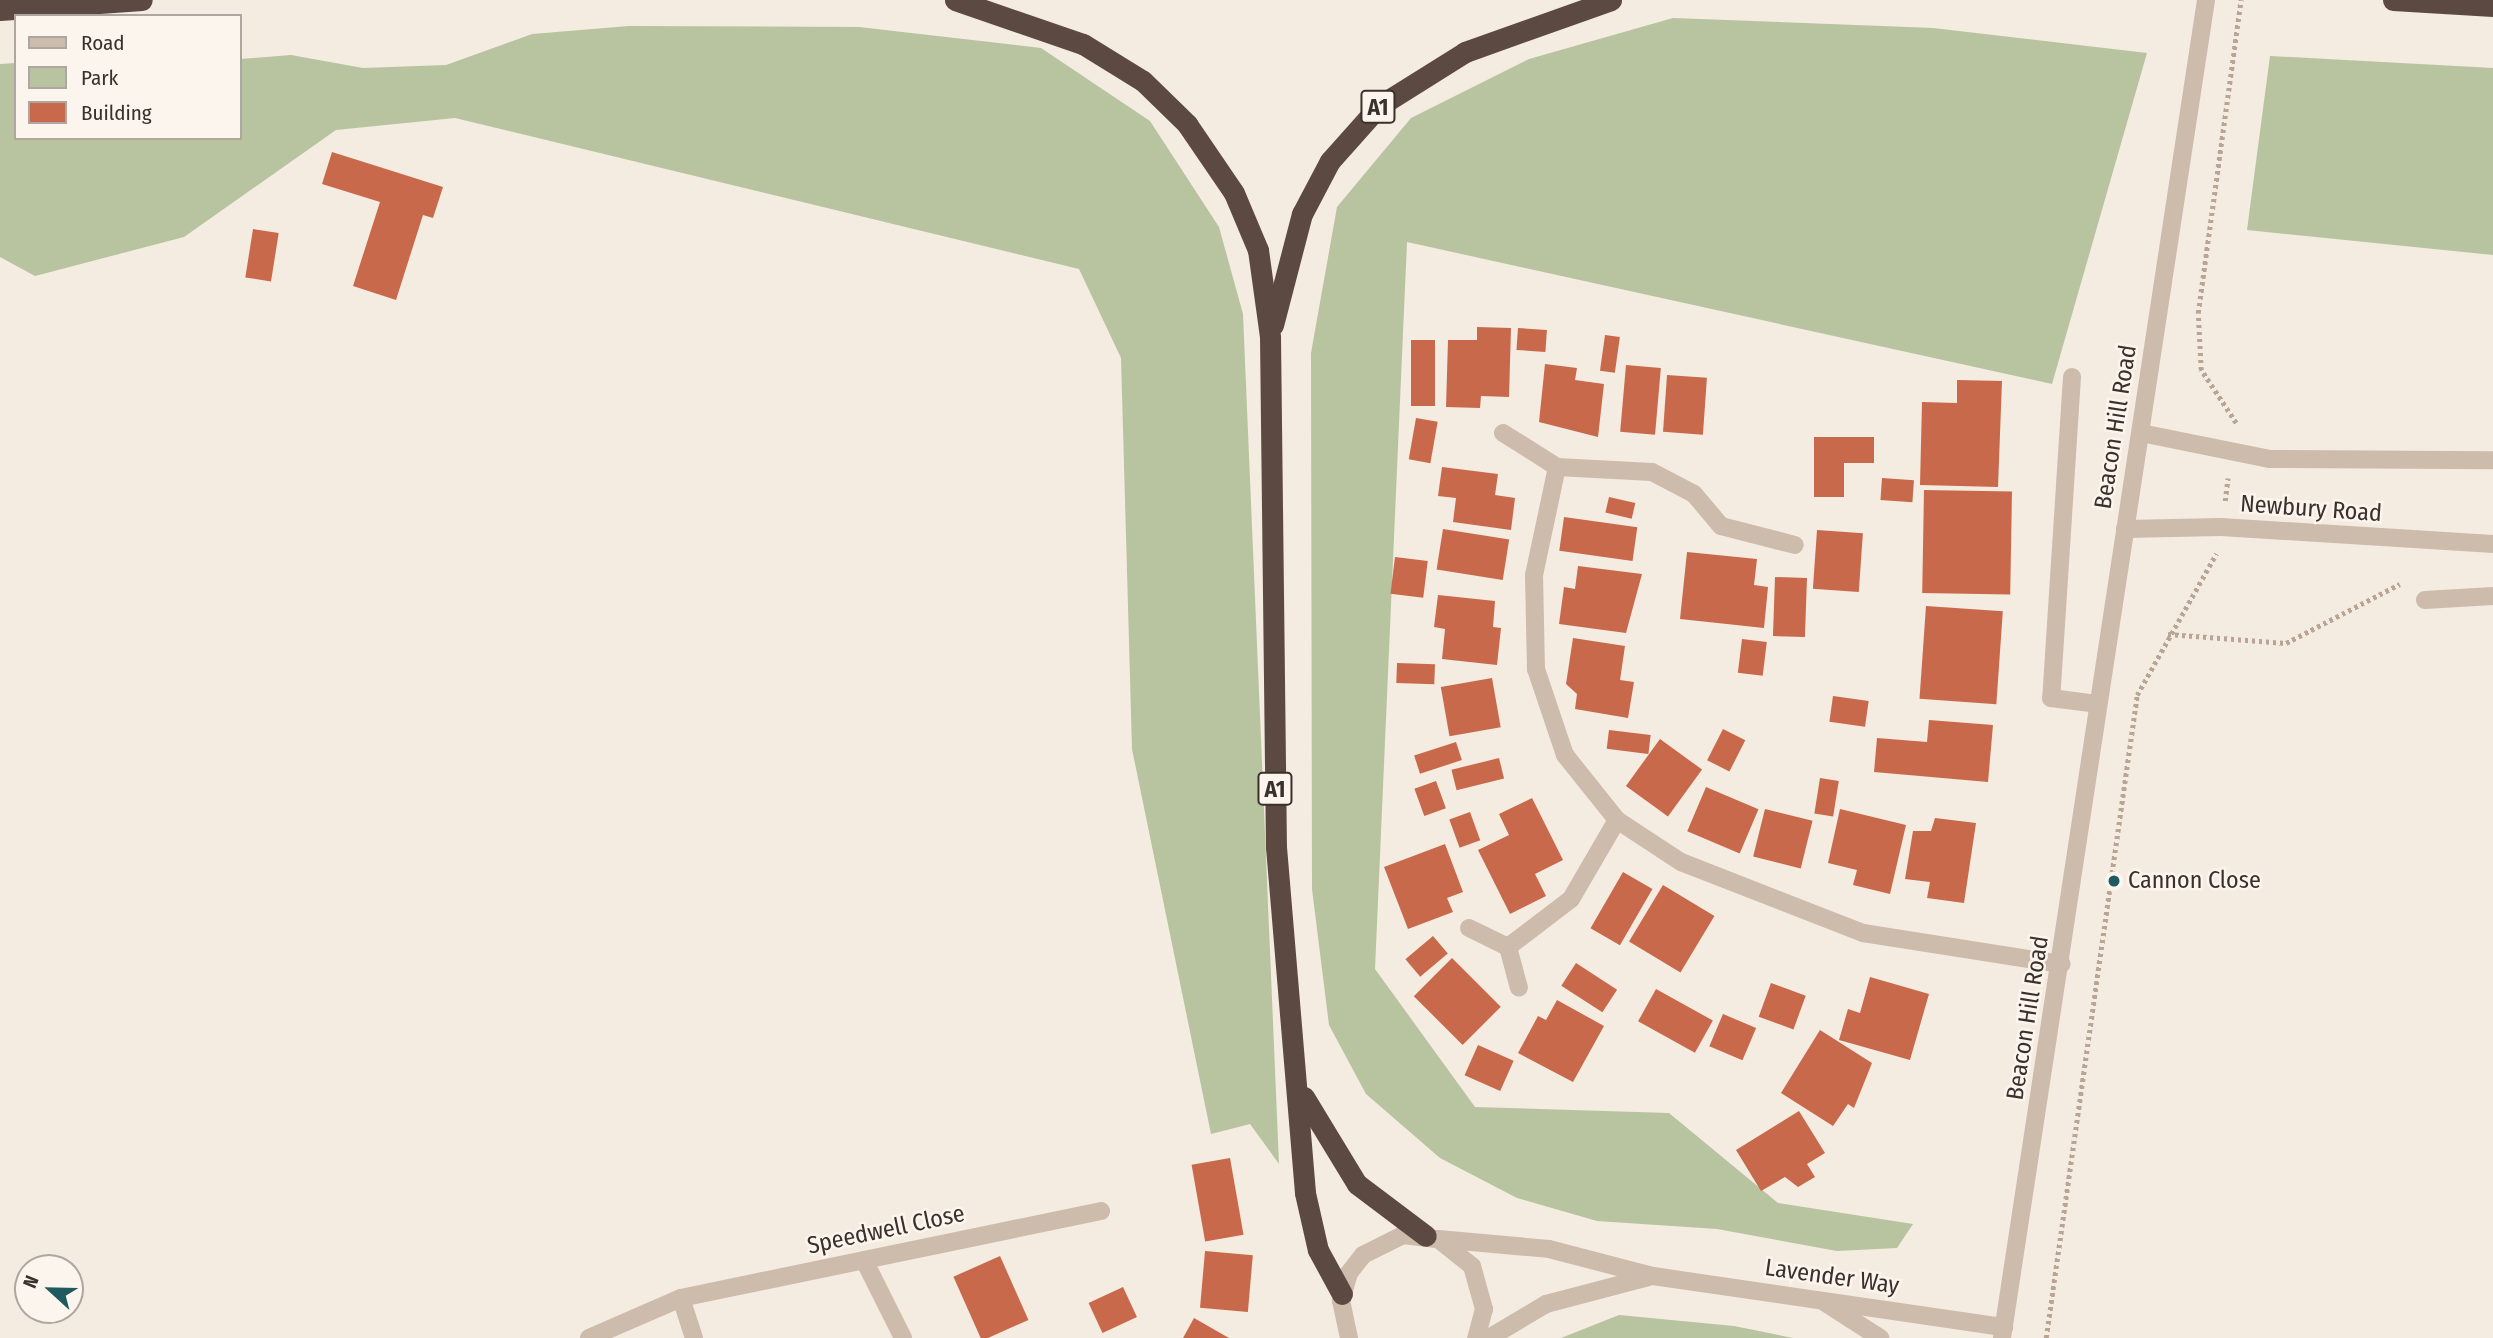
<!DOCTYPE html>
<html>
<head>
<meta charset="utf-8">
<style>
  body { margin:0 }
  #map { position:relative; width:2493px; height:1338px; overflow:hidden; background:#f4ebe1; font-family:"Fira Sans Condensed",sans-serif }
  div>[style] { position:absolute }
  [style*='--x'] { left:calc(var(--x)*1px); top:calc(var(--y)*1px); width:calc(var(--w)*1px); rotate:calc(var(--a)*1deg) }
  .green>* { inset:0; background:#b8c4a0 }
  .building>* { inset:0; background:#c8694b; transform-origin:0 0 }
  .path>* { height:4.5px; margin-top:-2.25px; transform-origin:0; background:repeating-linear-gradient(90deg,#b9a596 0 3.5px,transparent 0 7px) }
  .minor>* { height:18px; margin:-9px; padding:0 9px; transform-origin:9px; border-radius:9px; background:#cdbbac }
  .highway>* { height:21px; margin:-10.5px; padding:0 10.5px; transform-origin:10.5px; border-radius:10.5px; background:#5c4a42 }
  .dots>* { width:19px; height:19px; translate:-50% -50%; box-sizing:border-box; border:4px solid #fbf5ee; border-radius:50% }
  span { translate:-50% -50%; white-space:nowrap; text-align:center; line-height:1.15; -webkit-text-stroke:5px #fbf5ee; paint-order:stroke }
  .shield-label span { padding:2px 5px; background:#fbf5ee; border:2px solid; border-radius:5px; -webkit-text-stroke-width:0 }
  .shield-label { font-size:23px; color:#3b302b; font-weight:700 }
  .street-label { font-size:24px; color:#3b302b }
  .poi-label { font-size:24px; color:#3b302b }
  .left { translate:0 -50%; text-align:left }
  .legend { position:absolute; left:14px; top:14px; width:228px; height:126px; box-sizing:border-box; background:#fbf5ee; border:2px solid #aea6a0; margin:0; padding:9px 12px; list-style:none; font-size:21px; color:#3b302b }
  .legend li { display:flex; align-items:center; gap:14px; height:35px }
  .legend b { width:35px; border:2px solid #aea6a0 }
  .north { position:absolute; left:14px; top:1254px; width:70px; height:70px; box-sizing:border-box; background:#fbf5ee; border:2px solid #aea6a0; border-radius:50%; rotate:292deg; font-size:19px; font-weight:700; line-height:28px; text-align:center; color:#3b302b }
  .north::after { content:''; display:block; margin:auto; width:24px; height:32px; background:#1f5a5e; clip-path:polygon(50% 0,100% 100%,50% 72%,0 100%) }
</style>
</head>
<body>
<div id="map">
  <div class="green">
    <div style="clip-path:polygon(1673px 18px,1933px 28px,2147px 53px,2052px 384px,1407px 242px,1375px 969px,1475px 1107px,1669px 1113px,1778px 1203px,1913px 1224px,1897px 1248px,1837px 1251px,1717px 1229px,1597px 1221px,1517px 1198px,1440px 1158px,1366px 1094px,1329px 1025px,1312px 889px,1311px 353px,1337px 207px,1411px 118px,1529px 59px)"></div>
    <div style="clip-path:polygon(629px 26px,859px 27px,1041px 48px,1150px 121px,1219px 227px,1243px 314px,1279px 1164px,1250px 1124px,1211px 1134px,1132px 749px,1121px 358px,1079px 269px,455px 118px,336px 130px,184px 237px,35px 276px,0 257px,0 64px,16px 63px,16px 138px,240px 138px,240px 59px,291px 55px,363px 68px,446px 65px,532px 34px)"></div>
    <div style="clip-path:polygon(2270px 56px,2493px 68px,2493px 255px,2247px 230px)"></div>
    <div style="clip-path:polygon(1619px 1315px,1734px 1326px,1793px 1338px,1561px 1338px)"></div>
  </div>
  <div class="building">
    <div style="clip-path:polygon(332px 152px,443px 187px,433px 218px,423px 215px,396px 300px,353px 286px,380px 202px,322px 184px)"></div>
    <div style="left:253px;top:229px;width:26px;height:49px;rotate:9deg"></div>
    <div style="clip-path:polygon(1477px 327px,1511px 328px,1509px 397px,1481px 396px,1480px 408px,1446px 407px,1448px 340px,1477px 340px)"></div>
    <div style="left:1518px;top:328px;width:29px;height:22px;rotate:4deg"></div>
    <div style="left:1605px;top:335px;width:15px;height:36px;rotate:8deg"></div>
    <div style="left:1411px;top:340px;width:24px;height:66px"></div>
    <div style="clip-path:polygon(1545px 364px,1577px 368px,1575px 380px,1604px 384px,1598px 437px,1539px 422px)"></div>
    <div style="left:1626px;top:365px;width:35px;height:67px;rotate:5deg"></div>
    <div style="left:1667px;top:375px;width:40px;height:57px;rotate:4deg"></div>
    <div style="clip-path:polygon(1957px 380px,2002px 381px,1998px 487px,1920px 485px,1922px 402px,1957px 403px)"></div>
    <div style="left:1416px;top:418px;width:22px;height:42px;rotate:10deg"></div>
    <div style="clip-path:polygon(1814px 437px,1874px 437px,1874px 463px,1844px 463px,1844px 497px,1814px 497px)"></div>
    <div style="clip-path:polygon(1442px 467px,1498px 474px,1495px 495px,1515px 498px,1511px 530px,1453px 522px,1456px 498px,1438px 496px)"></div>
    <div style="left:1882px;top:478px;width:32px;height:22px;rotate:4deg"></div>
    <div style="left:1924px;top:490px;width:88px;height:103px;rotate:1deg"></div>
    <div style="left:1609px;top:497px;width:27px;height:16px;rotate:13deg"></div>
    <div style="left:1564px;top:517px;width:74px;height:34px;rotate:8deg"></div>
    <div style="left:1443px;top:529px;width:67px;height:41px;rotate:9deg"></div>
    <div style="left:1817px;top:530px;width:46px;height:59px;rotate:4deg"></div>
    <div style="clip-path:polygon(1687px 552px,1757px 559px,1754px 585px,1768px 587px,1764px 628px,1680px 619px)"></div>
    <div style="left:1395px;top:557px;width:33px;height:37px;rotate:7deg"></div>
    <div style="clip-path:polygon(1578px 566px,1642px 574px,1626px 633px,1559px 624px,1564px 587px,1575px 589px)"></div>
    <div style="left:1775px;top:577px;width:32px;height:59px;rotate:2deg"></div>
    <div style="clip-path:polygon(1438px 595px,1495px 601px,1493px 627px,1501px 628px,1497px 665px,1442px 659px,1445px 629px,1434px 627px)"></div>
    <div style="left:1926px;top:606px;width:77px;height:93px;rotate:4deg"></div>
    <div style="clip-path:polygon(1573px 638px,1625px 646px,1620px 680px,1634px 682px,1628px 718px,1575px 709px,1577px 694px,1566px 684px)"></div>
    <div style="left:1742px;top:639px;width:25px;height:34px;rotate:7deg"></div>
    <div style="left:1397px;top:663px;width:38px;height:20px;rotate:2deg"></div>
    <div style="left:1492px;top:678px;width:50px;height:52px;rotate:80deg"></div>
    <div style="left:1833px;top:696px;width:36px;height:26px;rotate:8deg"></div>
    <div style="clip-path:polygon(1929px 720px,1993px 725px,1988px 782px,1874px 772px,1877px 738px,1927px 742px)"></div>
    <div style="left:1723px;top:729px;width:25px;height:35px;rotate:27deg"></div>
    <div style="left:1609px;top:730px;width:42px;height:19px;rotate:7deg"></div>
    <div style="left:1660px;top:739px;width:52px;height:58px;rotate:36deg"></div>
    <div style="left:1456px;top:742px;width:19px;height:44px;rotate:72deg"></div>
    <div style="left:1499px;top:758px;width:21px;height:49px;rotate:76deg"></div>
    <div style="left:1820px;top:778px;width:19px;height:36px;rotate:9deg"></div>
    <div style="left:1436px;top:781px;width:29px;height:23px;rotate:70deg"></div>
    <div style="left:1706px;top:787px;width:57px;height:48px;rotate:23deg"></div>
    <div style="clip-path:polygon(1532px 798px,1563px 860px,1535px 874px,1546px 896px,1510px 914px,1478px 850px,1509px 835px,1499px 814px)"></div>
    <div style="left:1765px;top:809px;width:49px;height:49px;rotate:14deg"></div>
    <div style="clip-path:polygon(1840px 809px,1906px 825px,1890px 894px,1853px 885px,1857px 870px,1828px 863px)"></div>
    <div style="left:1470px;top:812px;width:30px;height:22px;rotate:70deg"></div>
    <div style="clip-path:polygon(1935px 818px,1976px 823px,1964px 903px,1927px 898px,1930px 882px,1905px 879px,1913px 831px,1931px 831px)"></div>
    <div style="clip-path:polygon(1445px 844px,1463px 892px,1447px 898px,1453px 912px,1408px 929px,1384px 867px)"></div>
    <div style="left:1623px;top:872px;width:34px;height:65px;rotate:30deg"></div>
    <div style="left:1663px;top:885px;width:60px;height:66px;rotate:31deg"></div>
    <div style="left:1433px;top:936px;width:23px;height:36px;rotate:50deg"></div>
    <div style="left:1452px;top:958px;width:69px;height:54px;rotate:45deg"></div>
    <div style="left:1576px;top:963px;width:49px;height:27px;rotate:33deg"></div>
    <div style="clip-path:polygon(1870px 977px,1929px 994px,1910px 1060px,1839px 1040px,1848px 1009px,1860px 1013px)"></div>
    <div style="left:1771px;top:983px;width:37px;height:36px;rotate:20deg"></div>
    <div style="left:1656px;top:989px;width:65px;height:37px;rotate:29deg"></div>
    <div style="clip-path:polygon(1557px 1000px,1604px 1026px,1573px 1082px,1518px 1053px,1538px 1016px,1546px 1020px)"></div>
    <div style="left:1723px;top:1014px;width:36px;height:35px;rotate:23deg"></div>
    <div style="clip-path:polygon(1820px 1030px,1872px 1063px,1854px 1108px,1848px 1104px,1833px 1126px,1781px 1093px)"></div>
    <div style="left:1478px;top:1045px;width:39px;height:33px;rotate:24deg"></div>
    <div style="clip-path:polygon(1799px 1111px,1825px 1153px,1807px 1164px,1815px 1177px,1798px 1187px,1785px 1177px,1761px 1191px,1736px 1150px)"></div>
    <div style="left:1230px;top:1158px;width:78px;height:39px;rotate:80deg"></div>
    <div style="left:1205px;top:1251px;width:48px;height:57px;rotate:5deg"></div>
    <div style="left:1000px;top:1256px;width:70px;height:51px;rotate:66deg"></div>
    <div style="left:1123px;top:1287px;width:33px;height:38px;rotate:65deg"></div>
    <div style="clip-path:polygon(1194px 1318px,1229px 1338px,1183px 1338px)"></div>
  </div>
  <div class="path">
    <div style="--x:2236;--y:423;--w:64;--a:-123.4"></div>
    <div style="--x:2201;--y:370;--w:57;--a:-93"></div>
    <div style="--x:2198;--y:313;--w:316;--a:-82.2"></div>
    <div style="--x:2225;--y:501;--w:23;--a:-83"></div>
    <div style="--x:2168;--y:634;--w:118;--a:4.4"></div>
    <div style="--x:2286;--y:643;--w:128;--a:-27.4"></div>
    <div style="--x:2046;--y:1338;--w:649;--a:-81.94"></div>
    <div style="--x:2137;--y:695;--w:162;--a:-60.7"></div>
  </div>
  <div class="minor">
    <div style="--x:2072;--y:377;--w:322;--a:93.7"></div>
    <div style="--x:2051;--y:698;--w:46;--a:7.4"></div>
    <div style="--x:1503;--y:433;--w:64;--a:32.2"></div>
    <div style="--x:1557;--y:467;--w:110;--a:102"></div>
    <div style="--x:1534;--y:575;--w:94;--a:88.8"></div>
    <div style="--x:1536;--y:669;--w:91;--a:71.4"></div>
    <div style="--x:1565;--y:755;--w:83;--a:51.3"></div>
    <div style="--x:1617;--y:820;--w:77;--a:33.3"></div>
    <div style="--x:1681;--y:862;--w:195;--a:21.3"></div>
    <div style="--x:1863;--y:933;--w:201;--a:8.9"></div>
    <div style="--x:2141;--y:433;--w:132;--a:11.4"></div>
    <div style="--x:2270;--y:459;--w:223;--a:0.3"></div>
    <div style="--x:1557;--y:467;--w:95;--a:3"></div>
    <div style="--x:1652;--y:472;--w:47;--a:27.6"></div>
    <div style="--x:1694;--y:494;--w:42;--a:49.8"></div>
    <div style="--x:1721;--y:526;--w:76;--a:14.4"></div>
    <div style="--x:2125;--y:529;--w:96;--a:-1.2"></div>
    <div style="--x:2221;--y:527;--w:273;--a:3.6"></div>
    <div style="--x:2425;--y:600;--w:68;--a:-3.4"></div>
    <div style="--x:1469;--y:928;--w:43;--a:26"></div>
    <div style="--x:1508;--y:947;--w:42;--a:75"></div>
    <div style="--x:1508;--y:947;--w:79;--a:-37.3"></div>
    <div style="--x:1571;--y:899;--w:91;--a:-59.8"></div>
    <div style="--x:1438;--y:1239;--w:111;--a:5.1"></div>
    <div style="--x:1549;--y:1249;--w:107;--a:14.6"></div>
    <div style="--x:1653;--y:1276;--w:355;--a:8.3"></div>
    <div style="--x:864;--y:1260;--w:87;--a:63.4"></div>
    <div style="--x:681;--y:1298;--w:42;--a:72"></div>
    <div style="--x:1824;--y:1302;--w:67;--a:32.7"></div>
    <div style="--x:589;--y:1338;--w:100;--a:-23.5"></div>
    <div style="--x:681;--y:1298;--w:429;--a:-11.7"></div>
    <div style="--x:1349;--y:1338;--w:38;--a:-102"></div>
    <div style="--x:1341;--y:1301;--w:29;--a:-74"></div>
    <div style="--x:1349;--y:1273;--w:23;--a:-52"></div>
    <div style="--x:1363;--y:1255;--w:45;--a:-26.6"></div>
    <div style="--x:1403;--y:1235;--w:35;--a:7"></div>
    <div style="--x:1438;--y:1239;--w:43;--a:38.5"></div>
    <div style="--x:1472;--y:1266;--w:45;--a:74.4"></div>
    <div style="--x:1484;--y:1309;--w:30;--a:105"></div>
    <div style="--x:1489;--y:1338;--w:66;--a:-30.8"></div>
    <div style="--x:1546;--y:1304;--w:106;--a:-14.7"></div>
    <div style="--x:2002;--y:1338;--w:1353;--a:-81.33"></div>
  </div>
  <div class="highway">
    <div style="--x:955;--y:0;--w:135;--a:19"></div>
    <div style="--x:1083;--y:44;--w:70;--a:31.7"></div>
    <div style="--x:1143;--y:81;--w:62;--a:44.3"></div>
    <div style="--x:1187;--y:124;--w:83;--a:55.7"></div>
    <div style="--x:1234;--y:193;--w:62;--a:67.2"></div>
    <div style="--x:1258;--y:250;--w:88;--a:82.1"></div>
    <div style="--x:1270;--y:337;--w:510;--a:89.33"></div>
    <div style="--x:1276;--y:847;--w:347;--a:85.2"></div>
    <div style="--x:1305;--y:1193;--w:58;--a:77.2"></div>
    <div style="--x:1318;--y:1250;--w:50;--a:61.4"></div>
    <div style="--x:2393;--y:0;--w:100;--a:3.4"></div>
    <div style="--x:0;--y:10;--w:142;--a:-4"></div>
    <div style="--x:1273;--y:325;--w:115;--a:-75.4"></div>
    <div style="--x:1302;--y:214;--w:60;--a:-62.2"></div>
    <div style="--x:1330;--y:161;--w:74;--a:-48.3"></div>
    <div style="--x:1379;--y:106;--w:102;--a:-32.1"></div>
    <div style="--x:1465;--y:52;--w:155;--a:-19.6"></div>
    <div style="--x:1304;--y:1097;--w:102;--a:58.7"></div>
    <div style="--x:1357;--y:1184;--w:86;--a:37"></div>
  </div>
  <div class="dots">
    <div style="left:2114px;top:881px;background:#1f5a5e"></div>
  </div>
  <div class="shield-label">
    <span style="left:1378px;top:107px">A1</span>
    <span style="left:1275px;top:789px">A1</span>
  </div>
  <div class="street-label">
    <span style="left:2116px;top:427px;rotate:-81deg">Beacon Hill Road</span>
    <span style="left:2311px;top:509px;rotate:4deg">Newbury Road</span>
    <span style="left:2028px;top:1018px;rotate:-81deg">Beacon Hill Road</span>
    <span style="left:886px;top:1230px;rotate:-12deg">Speedwell Close</span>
    <span style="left:1832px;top:1277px;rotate:8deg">Lavender Way</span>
  </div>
  <div class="poi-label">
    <span class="left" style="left:2128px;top:881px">Cannon Close</span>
  </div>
  <ul class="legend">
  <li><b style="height:9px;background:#cdbbac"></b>Road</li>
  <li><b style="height:19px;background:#b8c4a0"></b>Park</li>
  <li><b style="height:19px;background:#c8694b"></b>Building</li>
  </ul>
  <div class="north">N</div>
</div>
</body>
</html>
